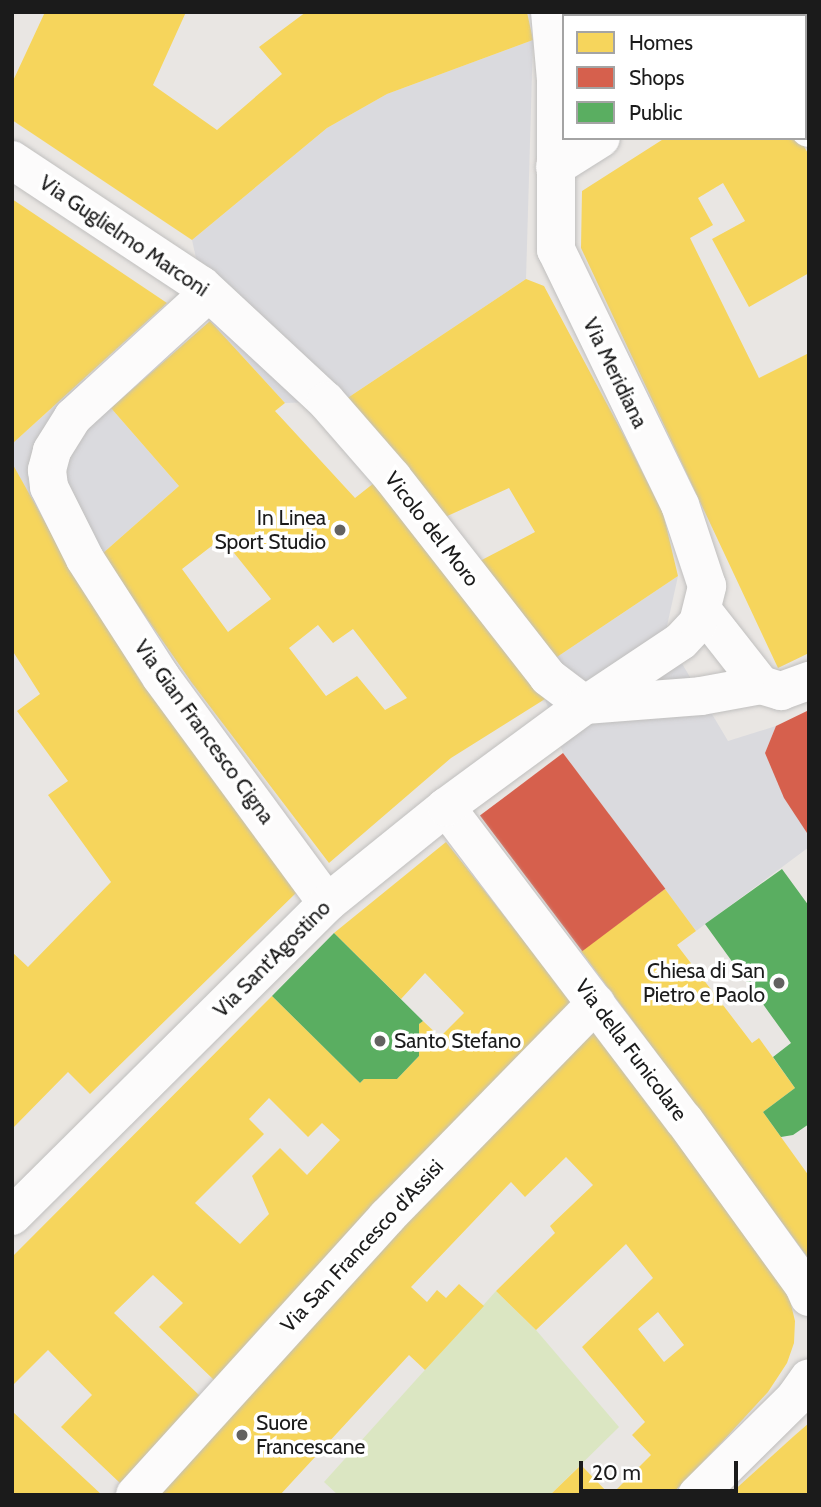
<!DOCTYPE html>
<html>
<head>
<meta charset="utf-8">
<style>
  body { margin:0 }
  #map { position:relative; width:821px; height:1507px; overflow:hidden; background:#e9e6e3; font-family:Cabin,sans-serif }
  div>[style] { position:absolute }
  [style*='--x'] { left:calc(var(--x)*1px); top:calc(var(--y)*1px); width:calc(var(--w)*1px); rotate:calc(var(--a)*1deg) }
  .grass>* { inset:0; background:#dbe6c2 }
  .plaza>* { inset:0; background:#dadade }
  .homes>* { inset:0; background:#f6d55c; transform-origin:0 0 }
  .shops>* { inset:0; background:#d6604d; transform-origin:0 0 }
  .public>* { inset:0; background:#5aae61 }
  .roads { filter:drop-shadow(0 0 2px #c0bfbe) drop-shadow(0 0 2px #c0bfbe) }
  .minor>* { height:38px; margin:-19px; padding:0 19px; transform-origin:19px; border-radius:19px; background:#fcfbfb }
  .dots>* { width:19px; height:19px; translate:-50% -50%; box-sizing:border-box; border:4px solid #fff; border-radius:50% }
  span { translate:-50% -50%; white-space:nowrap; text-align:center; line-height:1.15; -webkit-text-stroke:7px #fff; paint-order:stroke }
  .street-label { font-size:21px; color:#1b1b1b }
  .poi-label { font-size:21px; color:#1b1b1b }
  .right { translate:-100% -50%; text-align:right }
  .left { translate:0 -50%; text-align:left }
  .frame { position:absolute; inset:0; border:14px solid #1b1b1b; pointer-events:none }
  .legend { position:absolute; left:562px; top:14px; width:245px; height:126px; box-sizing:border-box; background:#fff; border:2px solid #a4a4a4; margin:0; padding:9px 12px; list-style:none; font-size:21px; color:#1b1b1b }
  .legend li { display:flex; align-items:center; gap:14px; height:35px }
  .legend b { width:35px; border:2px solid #a4a4a4 }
  .scale { position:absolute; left:579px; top:1461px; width:159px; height:32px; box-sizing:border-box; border:4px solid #1b1b1b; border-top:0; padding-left:9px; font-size:21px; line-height:24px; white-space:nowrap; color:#1b1b1b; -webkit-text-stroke:5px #fff; paint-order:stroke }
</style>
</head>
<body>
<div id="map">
  <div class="grass">
    <div style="clip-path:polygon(496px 1291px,536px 1330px,619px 1427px,550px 1495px,338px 1495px,324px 1482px)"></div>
  </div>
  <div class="plaza">
    <div style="clip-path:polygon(533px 40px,526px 279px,343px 401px,285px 403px,210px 321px,192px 240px,327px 128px,387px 94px)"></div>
    <div style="clip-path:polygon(85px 378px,179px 486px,102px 554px,68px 563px,12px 464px,12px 449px,13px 443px)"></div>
    <div style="clip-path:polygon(678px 576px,665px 635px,728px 741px,776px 726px,765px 753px,809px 836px,809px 847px,696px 931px,563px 753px,545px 699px,551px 661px)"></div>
  </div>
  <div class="homes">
    <div style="clip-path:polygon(45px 12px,186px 12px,153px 85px,217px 130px,282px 74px,259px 47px,306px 12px,527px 12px,533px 40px,387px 94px,327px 128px,192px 240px,12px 120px,12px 83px)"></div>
    <div style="left:575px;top:12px;width:161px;height:4px"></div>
    <div style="clip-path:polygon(809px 49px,809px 101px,805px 95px,805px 51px)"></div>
    <div style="clip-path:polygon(665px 138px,799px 138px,809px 155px,809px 273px,749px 307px,712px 239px,745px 221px,723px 183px,698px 198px,713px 225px,690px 238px,759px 378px,809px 353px,809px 653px,778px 668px,581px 248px,582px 191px)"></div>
    <div style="clip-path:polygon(12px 199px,167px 303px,12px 444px)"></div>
    <div style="clip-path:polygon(526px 279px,544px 286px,623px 434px,663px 513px,678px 576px,551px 661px,476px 563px,535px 532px,509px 488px,443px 518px,343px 401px)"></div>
    <div style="clip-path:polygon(evenodd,210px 321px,285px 403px,275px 411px,355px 498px,374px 483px,545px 699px,451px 758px,329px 863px,192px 683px,102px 554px,179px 486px,111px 408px,210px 321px,222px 538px,271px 599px,228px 632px,182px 569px,222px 538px,210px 321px,318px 625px,333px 643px,353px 629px,407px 698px,385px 710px,357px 676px,326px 696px,289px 648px,318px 625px)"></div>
    <div style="clip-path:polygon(12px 463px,68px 563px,141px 682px,297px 892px,90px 1094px,68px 1072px,12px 1129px,12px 952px,28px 967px,111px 882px,48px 795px,68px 781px,17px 711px,40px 694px,12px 650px)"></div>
    <div style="clip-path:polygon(evenodd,446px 842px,573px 1003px,214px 1380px,159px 1327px,183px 1303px,153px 1275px,114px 1313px,200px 1396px,120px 1483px,61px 1427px,92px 1395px,48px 1350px,12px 1386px,12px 1257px,272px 996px,360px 1083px,364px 1079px,397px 1079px,419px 1056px,419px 1024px,423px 1021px,440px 1037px,464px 1013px,425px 973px,401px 999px,334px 933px,446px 842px,269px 1098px,308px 1137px,322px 1123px,340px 1140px,307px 1175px,280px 1148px,252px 1176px,269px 1214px,240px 1244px,195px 1203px,264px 1134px,249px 1119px,269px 1098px)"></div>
    <div style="clip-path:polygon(665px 889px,696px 931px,677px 945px,752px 1043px,759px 1038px,795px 1088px,763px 1112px,809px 1176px,809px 1259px,581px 951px)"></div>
    <div style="clip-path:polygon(evenodd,593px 1027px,789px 1296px,795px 1321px,794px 1343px,787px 1363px,768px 1392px,723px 1441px,671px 1495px,611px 1495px,651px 1455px,632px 1435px,645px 1422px,582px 1347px,653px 1278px,626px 1244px,536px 1330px,496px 1291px,555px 1233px,550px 1226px,593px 1185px,566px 1157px,525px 1197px,511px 1182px,411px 1287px,427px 1302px,437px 1290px,446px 1298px,459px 1284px,484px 1306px,425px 1370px,409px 1355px,280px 1495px,158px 1495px,338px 1292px,593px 1027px,658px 1312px,684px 1345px,664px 1362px,638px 1329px,658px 1312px)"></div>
    <div style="clip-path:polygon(12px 1411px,45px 1442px,102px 1495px,12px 1495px)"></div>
    <div style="clip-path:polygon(809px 1423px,809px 1495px,729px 1495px,794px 1436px)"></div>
    <div style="clip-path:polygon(581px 1465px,610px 1495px,550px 1495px)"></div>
  </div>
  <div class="shops">
    <div style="clip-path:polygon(809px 710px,809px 836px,784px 798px,765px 753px,776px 726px)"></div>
    <div style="left:563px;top:753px;width:170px;height:104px;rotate:53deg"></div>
  </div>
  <div class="public">
    <div style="clip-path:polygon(782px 869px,809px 906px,809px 1124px,793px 1135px,781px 1137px,763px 1112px,795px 1088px,773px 1057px,791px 1043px,705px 924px)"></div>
    <div style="clip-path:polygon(334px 933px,423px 1021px,419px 1024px,419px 1056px,397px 1079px,364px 1079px,360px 1083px,272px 996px)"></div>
  </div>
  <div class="roads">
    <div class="minor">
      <div style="--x:797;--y:16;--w:6;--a:-39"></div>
      <div style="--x:805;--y:122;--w:7;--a:56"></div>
      <div style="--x:12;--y:160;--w:227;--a:33.5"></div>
      <div style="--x:201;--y:285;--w:171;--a:42.9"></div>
      <div style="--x:326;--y:401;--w:101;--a:49"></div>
      <div style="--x:392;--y:477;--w:254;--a:52"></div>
      <div style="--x:548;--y:677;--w:46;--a:37.1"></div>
      <div style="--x:585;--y:705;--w:116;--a:-4.4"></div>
      <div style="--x:701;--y:696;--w:61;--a:-10.4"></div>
      <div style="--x:555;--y:167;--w:54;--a:-32.2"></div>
      <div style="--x:204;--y:297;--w:178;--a:137.5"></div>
      <div style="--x:73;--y:417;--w:40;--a:122"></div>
      <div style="--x:52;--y:451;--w:20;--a:105"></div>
      <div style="--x:47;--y:470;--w:17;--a:83"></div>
      <div style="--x:49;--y:487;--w:80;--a:63.4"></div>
      <div style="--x:85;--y:559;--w:140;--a:57.2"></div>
      <div style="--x:161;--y:677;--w:280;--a:53.7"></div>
      <div style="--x:703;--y:611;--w:94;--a:51.9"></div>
      <div style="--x:761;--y:685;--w:21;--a:17"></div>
      <div style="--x:781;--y:691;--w:30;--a:-20"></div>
      <div style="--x:446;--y:807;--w:393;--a:52.8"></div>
      <div style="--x:684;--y:1120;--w:205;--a:54.1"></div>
      <div style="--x:804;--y:1286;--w:12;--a:66"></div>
      <div style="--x:12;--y:1216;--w:444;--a:-44.8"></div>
      <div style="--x:327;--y:903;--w:153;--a:-38.9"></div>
      <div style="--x:446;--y:807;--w:172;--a:-36.3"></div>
      <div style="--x:585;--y:705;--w:115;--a:-33.7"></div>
      <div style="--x:681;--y:641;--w:25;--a:-47"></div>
      <div style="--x:698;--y:623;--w:38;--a:-76"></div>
      <div style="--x:707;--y:586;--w:85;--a:-108.4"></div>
      <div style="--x:680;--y:505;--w:284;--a:-115.9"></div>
      <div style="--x:556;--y:250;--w:170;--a:-90"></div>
      <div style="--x:556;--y:80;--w:68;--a:-95"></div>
      <div style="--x:135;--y:1495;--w:375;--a:-47.8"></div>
      <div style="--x:387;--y:1217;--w:299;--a:-45.7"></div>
      <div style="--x:697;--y:1495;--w:138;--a:-44.7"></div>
      <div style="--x:795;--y:1398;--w:24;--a:-55"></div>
    </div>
  </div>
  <div class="dots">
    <div style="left:340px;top:530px;background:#636261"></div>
    <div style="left:779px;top:983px;background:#636261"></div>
    <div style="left:380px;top:1041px;background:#636261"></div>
    <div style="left:242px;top:1435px;background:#636261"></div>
  </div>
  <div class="street-label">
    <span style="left:124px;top:236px;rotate:34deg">Via Guglielmo Marconi</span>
    <span style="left:615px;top:373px;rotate:64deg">Via Meridiana</span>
    <span style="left:432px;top:529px;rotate:52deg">Vicolo del Moro</span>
    <span style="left:204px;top:732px;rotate:54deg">Via Gian Francesco Cigna</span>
    <span style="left:272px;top:959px;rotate:-45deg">Via Sant'Agostino</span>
    <span style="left:631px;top:1050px;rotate:53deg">Via della Funicolare</span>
    <span style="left:362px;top:1246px;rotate:-47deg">Via San Francesco d'Assisi</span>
  </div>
  <div class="poi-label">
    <span class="right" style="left:326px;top:530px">In Linea<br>Sport Studio</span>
    <span class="right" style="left:765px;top:983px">Chiesa di San<br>Pietro e Paolo</span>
    <span class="left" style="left:394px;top:1041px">Santo Stefano</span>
    <span class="left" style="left:256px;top:1435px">Suore<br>Francescane</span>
  </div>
  <div class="frame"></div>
  <ul class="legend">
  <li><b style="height:19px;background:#f6d55c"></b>Homes</li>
  <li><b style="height:19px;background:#d6604d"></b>Shops</li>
  <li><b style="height:19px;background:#5aae61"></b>Public</li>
  </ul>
  <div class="scale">20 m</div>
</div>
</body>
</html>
